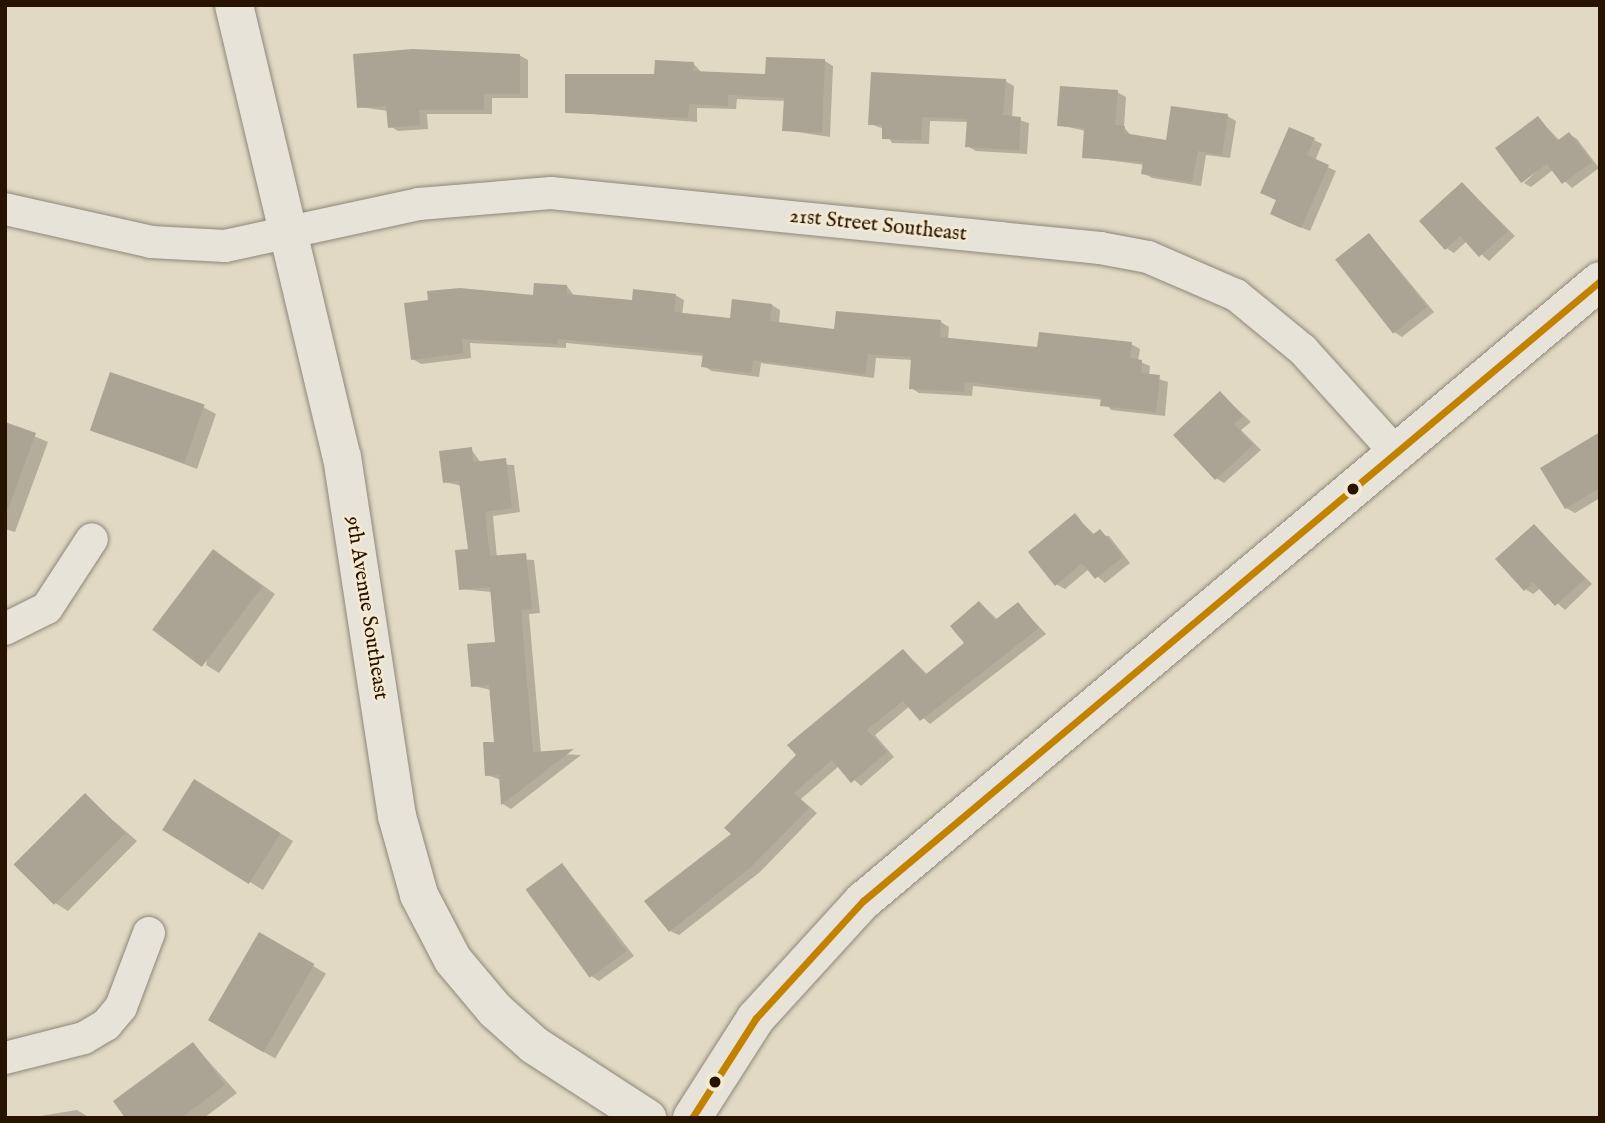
<!DOCTYPE html>
<html>
<head>
<meta charset="utf-8">
<style>
  body { margin:0 }
  #map { position:relative; width:1605px; height:1123px; overflow:hidden; background:#e1d9c4; font-family:"IM FELL English",serif }
  div>[style] { position:absolute }
  [style*='--x'] { left:calc(var(--x)*1px); top:calc(var(--y)*1px); width:calc(var(--w)*1px); rotate:calc(var(--a)*1deg) }
  .shadow>* { inset:0; background:#0003; transform-origin:0 0 }
  .building>* { inset:0; background:#aba495; transform-origin:0 0 }
  .roads { filter:drop-shadow(0 0 2px #8e8779) drop-shadow(0 0 2px #8e8779) }
  .street>* { height:32px; margin:-16px; padding:0 16px; transform-origin:16px; border-radius:16px; background:#e7e3d8 }
  .secondary>* { height:38px; margin:-19px; padding:0 19px; transform-origin:19px; border-radius:19px; background:#e7e3d8 }
  .bus-1>* { height:7px; margin:-3.5px; padding:0 3.5px; transform-origin:3.5px; border-radius:3.5px; background:#c38100 }
  .dots>* { width:19px; height:19px; translate:-50% -50%; box-sizing:border-box; border:4px solid #f3ead1; border-radius:50% }
  span { translate:-50% -50%; white-space:nowrap; text-align:center; line-height:1.15; -webkit-text-stroke:5px #f3ead1; paint-order:stroke }
  .street-label { font-size:21px; color:#281300 }
  .frame { position:absolute; inset:0; border:7px solid #281300; pointer-events:none }
</style>
</head>
<body>
<div id="map">
  <div class="shadow">
    <div style="clip-path:polygon(519px 55px,528px 60px,528px 98px,492px 98px,492px 114px,427px 114px,428px 129px,398px 131px,390px 126px,388px 111px,359px 107px)"></div>
    <div style="clip-path:polygon(825px 61px,833px 66px,830px 137px,784px 130px,785px 101px,737px 99px,736px 109px,697px 108px,697px 122px,567px 112px,693px 63px,702px 73px,767px 75px)"></div>
    <div style="clip-path:polygon(1005px 81px,1014px 86px,1012px 118px,1029px 123px,1027px 154px,976px 151px,967px 146px,968px 122px,930px 121px,929px 144px,892px 143px,884px 129px,870px 124px)"></div>
    <div style="clip-path:polygon(1117px 92px,1126px 97px,1124px 127px,1132px 137px,1167px 142px,1227px 116px,1236px 121px,1230px 158px,1206px 155px,1201px 186px,1152px 178px,1143px 173px,1145px 165px,1084px 157px,1086px 131px,1059px 125px)"></div>
    <div style="clip-path:polygon(1538px 118px,1560px 141px,1569px 134px,1577px 139px,1599px 168px,1572px 188px,1553px 170px,1531px 187px,1524px 183px,1552px 157px,1523px 182px,1497px 148px)"></div>
    <div style="clip-path:polygon(1314px 140px,1322px 144px,1315px 161px,1336px 171px,1310px 231px,1281px 219px,1278px 200px)"></div>
    <div style="clip-path:polygon(1463px 184px,1515px 236px,1489px 261px,1467px 241px,1454px 253px,1446px 248px)"></div>
    <div style="clip-path:polygon(1370px 235px,1434px 312px,1402px 337px,1394px 332px)"></div>
    <div style="clip-path:polygon(567px 286px,575px 297px,633px 302px,675px 295px,684px 300px,682px 315px,732px 320px,772px 305px,780px 310px,779px 323px,835px 331px,941px 322px,949px 327px,948px 340px,1039px 349px,1131px 344px,1140px 349px,1138px 361px,1150px 366px,1149px 376px,1168px 382px,1165px 416px,1111px 410px,1103px 400px,973px 386px,972px 396px,919px 393px,911px 388px,913px 360px,876px 358px,874px 378px,761px 363px,759px 377px,712px 371px,703px 366px,704px 356px,566px 343px,566px 348px,470px 343px,471px 358px,421px 364px,413px 359px)"></div>
    <div style="clip-path:polygon(1220px 393px,1251px 422px,1241px 430px,1261px 450px,1224px 483px,1216px 478px)"></div>
    <div style="clip-path:polygon(203px 407px,216px 414px,197px 469px,91px 429px)"></div>
    <div style="clip-path:polygon(5px 424px,48px 442px,15px 532px,5px 529px)"></div>
    <div style="clip-path:polygon(1600px 434px,1600px 498px,1575px 513px,1566px 508px)"></div>
    <div style="clip-path:polygon(471px 449px,481px 463px,514px 465px,520px 512px,493px 516px,497px 558px,534px 560px,540px 613px,529px 614px,541px 753px,581px 755px,511px 809px,503px 804px,501px 780px,487px 775px,496px 743px,491px 690px,473px 686px,497px 644px,492px 592px,460px 589px,470px 550px,462px 486px,444px 482px)"></div>
    <div style="clip-path:polygon(1075px 516px,1095px 535px,1109px 536px,1130px 563px,1105px 583px,1089px 569px,1065px 589px,1056px 584px)"></div>
    <div style="clip-path:polygon(1534px 526px,1592px 584px,1565px 610px,1541px 588px,1533px 594px,1525px 589px)"></div>
    <div style="clip-path:polygon(226px 559px,275px 594px,219px 673px,206px 665px)"></div>
    <div style="clip-path:polygon(980px 603px,998px 620px,1018px 604px,1046px 634px,930px 724px,910px 706px,875px 735px,894px 757px,861px 786px,839px 766px,801px 799px,817px 813px,760px 872px,679px 935px,670px 931px,733px 835px,904px 651px,928px 675px,967px 644px)"></div>
    <div style="clip-path:polygon(208px 789px,293px 841px,263px 890px,250px 882px)"></div>
    <div style="clip-path:polygon(85px 796px,137px 841px,68px 911px,55px 903px)"></div>
    <div style="clip-path:polygon(563px 865px,634px 956px,599px 981px,591px 976px)"></div>
    <div style="left:260px;top:934px;width:77px;height:99px;rotate:31deg"></div>
    <div style="clip-path:polygon(193px 1044px,237px 1093px,204px 1118px,128px 1118px)"></div>
    <div style="clip-path:polygon(77px 1110px,90px 1118px,28px 1118px)"></div>
  </div>
  <div class="building">
    <div style="clip-path:polygon(413px 49px,520px 54px,520px 94px,484px 94px,484px 110px,419px 110px,420px 125px,388px 128px,386px 106px,357px 108px,353px 54px)"></div>
    <div style="clip-path:polygon(766px 57px,825px 59px,822px 133px,782px 131px,784px 98px,728px 95px,728px 106px,689px 104px,688px 118px,565px 113px,565px 74px,654px 74px,655px 60px,694px 62px,693px 71px,765px 74px)"></div>
    <div style="clip-path:polygon(871px 72px,1006px 79px,1003px 115px,1021px 117px,1019px 150px,965px 147px,967px 119px,922px 117px,921px 140px,882px 139px,882px 125px,868px 125px)"></div>
    <div style="clip-path:polygon(1060px 86px,1118px 90px,1115px 125px,1125px 126px,1124px 133px,1166px 140px,1171px 106px,1228px 114px,1222px 155px,1198px 151px,1192px 182px,1141px 174px,1143px 162px,1082px 158px,1084px 128px,1057px 126px)"></div>
    <div style="clip-path:polygon(1538px 116px,1557px 141px,1569px 132px,1592px 162px,1562px 184px,1547px 164px,1521px 183px,1495px 148px)"></div>
    <div style="clip-path:polygon(1289px 127px,1315px 138px,1307px 155px,1329px 165px,1301px 228px,1270px 214px,1276px 200px,1260px 193px)"></div>
    <div style="clip-path:polygon(1462px 182px,1508px 231px,1479px 257px,1460px 236px,1445px 250px,1419px 221px)"></div>
    <div style="left:1369px;top:233px;width:94px;height:43px;rotate:52deg"></div>
    <div style="clip-path:polygon(534px 283px,567px 285px,567px 294px,632px 300px,633px 289px,676px 294px,674px 312px,730px 318px,732px 299px,772px 304px,770px 321px,834px 329px,836px 311px,941px 320px,940px 337px,1037px 347px,1039px 332px,1132px 342px,1130px 358px,1142px 360px,1141px 373px,1160px 375px,1156px 412px,1100px 406px,1101px 397px,965px 382px,964px 392px,909px 389px,911px 357px,868px 354px,865px 374px,753px 360px,751px 373px,701px 367px,703px 353px,558px 339px,557px 344px,462px 339px,463px 353px,411px 360px,404px 303px,428px 300px,427px 291px,460px 288px,533px 295px)"></div>
    <div style="left:110px;top:372px;width:100px;height:62px;rotate:19deg"></div>
    <div style="clip-path:polygon(1220px 391px,1243px 416px,1234px 424px,1253px 445px,1215px 480px,1173px 435px)"></div>
    <div style="clip-path:polygon(5px 422px,36px 433px,8px 509px,5px 508px)"></div>
    <div style="clip-path:polygon(1600px 432px,1600px 488px,1565px 509px,1540px 468px)"></div>
    <div style="clip-path:polygon(472px 447px,473px 462px,506px 458px,512px 508px,485px 512px,490px 556px,526px 553px,532px 609px,521px 610px,533px 752px,574px 749px,501px 805px,499px 775px,485px 776px,483px 742px,494px 742px,489px 685px,471px 687px,467px 644px,495px 642px,490px 587px,459px 590px,455px 550px,468px 549px,459px 481px,443px 483px,439px 451px)"></div>
    <div style="clip-path:polygon(1075px 513px,1092px 535px,1100px 529px,1123px 557px,1095px 579px,1082px 563px,1055px 586px,1028px 552px)"></div>
    <div style="clip-path:polygon(1534px 524px,1585px 579px,1555px 606px,1533px 582px,1524px 591px,1495px 559px)"></div>
    <div style="left:213px;top:549px;width:62px;height:101px;rotate:37deg"></div>
    <div style="clip-path:polygon(979px 601px,995px 620px,1018px 602px,1039px 628px,920px 721px,903px 701px,867px 730px,887px 752px,851px 783px,832px 760px,794px 793px,809px 808px,751px 867px,669px 932px,644px 901px,731px 834px,724px 828px,796px 755px,787px 745px,903px 649px,925px 675px,964px 643px,950px 626px)"></div>
    <div style="left:194px;top:779px;width:102px;height:60px;rotate:32deg"></div>
    <div style="left:85px;top:793px;width:57px;height:101px;rotate:45deg"></div>
    <div style="left:562px;top:863px;width:109px;height:45px;rotate:54deg"></div>
    <div style="left:259px;top:932px;width:64px;height:102px;rotate:30deg"></div>
    <div style="clip-path:polygon(193px 1042px,225px 1085px,181px 1118px,125px 1118px,113px 1101px)"></div>
  </div>
  <div class="roads">
    <div class="street">
      <div style="--x:5;--y:209;--w:150;--a:12.7"></div>
      <div style="--x:151;--y:242;--w:74;--a:3.1"></div>
      <div style="--x:225;--y:246;--w:198;--a:-12.2"></div>
      <div style="--x:419;--y:204;--w:132;--a:-4.8"></div>
      <div style="--x:551;--y:193;--w:552;--a:5.72"></div>
      <div style="--x:1100;--y:248;--w:49;--a:10.6"></div>
      <div style="--x:1148;--y:257;--w:96;--a:23.4"></div>
      <div style="--x:1236;--y:295;--w:87;--a:39.4"></div>
      <div style="--x:1303;--y:350;--w:139;--a:47.9"></div>
      <div style="--x:5;--y:629;--w:47;--a:-26.6"></div>
      <div style="--x:47;--y:608;--w:82;--a:-56.9"></div>
      <div style="--x:5;--y:1058;--w:81;--a:-14.2"></div>
      <div style="--x:84;--y:1038;--w:26;--a:-31"></div>
      <div style="--x:106;--y:1025;--w:23;--a:-50"></div>
      <div style="--x:121;--y:1007;--w:79;--a:-69.3"></div>
    </div>
    <div class="secondary">
      <div style="--x:234;--y:5;--w:465;--a:76.6"></div>
      <div style="--x:342;--y:457;--w:363;--a:81.3"></div>
      <div style="--x:397;--y:816;--w:82;--a:74.4"></div>
      <div style="--x:419;--y:895;--w:73;--a:62.4"></div>
      <div style="--x:453;--y:960;--w:65;--a:50"></div>
      <div style="--x:495;--y:1010;--w:52;--a:41.9"></div>
      <div style="--x:534;--y:1045;--w:135;--a:32.9"></div>
      <div style="--x:692;--y:1118;--w:119;--a:-57.4"></div>
      <div style="--x:756;--y:1018;--w:159;--a:-47.6"></div>
      <div style="--x:863;--y:901;--w:963;--a:-40.07"></div>
    </div>
  </div>
  <div class="bus-1">
    <div style="--x:692;--y:1118;--w:119;--a:-57.4"></div>
    <div style="--x:756;--y:1018;--w:159;--a:-47.6"></div>
    <div style="--x:863;--y:901;--w:963;--a:-40.07"></div>
  </div>
  <div class="dots">
    <div style="left:1353px;top:489px;background:#281300"></div>
    <div style="left:715px;top:1082px;background:#281300"></div>
  </div>
  <div class="street-label">
    <span style="left:878px;top:226px;rotate:6deg">21st Street Southeast</span>
    <span style="left:366px;top:608px;rotate:81deg">9th Avenue Southeast</span>
  </div>
  <div class="frame"></div>
</div>
</body>
</html>
